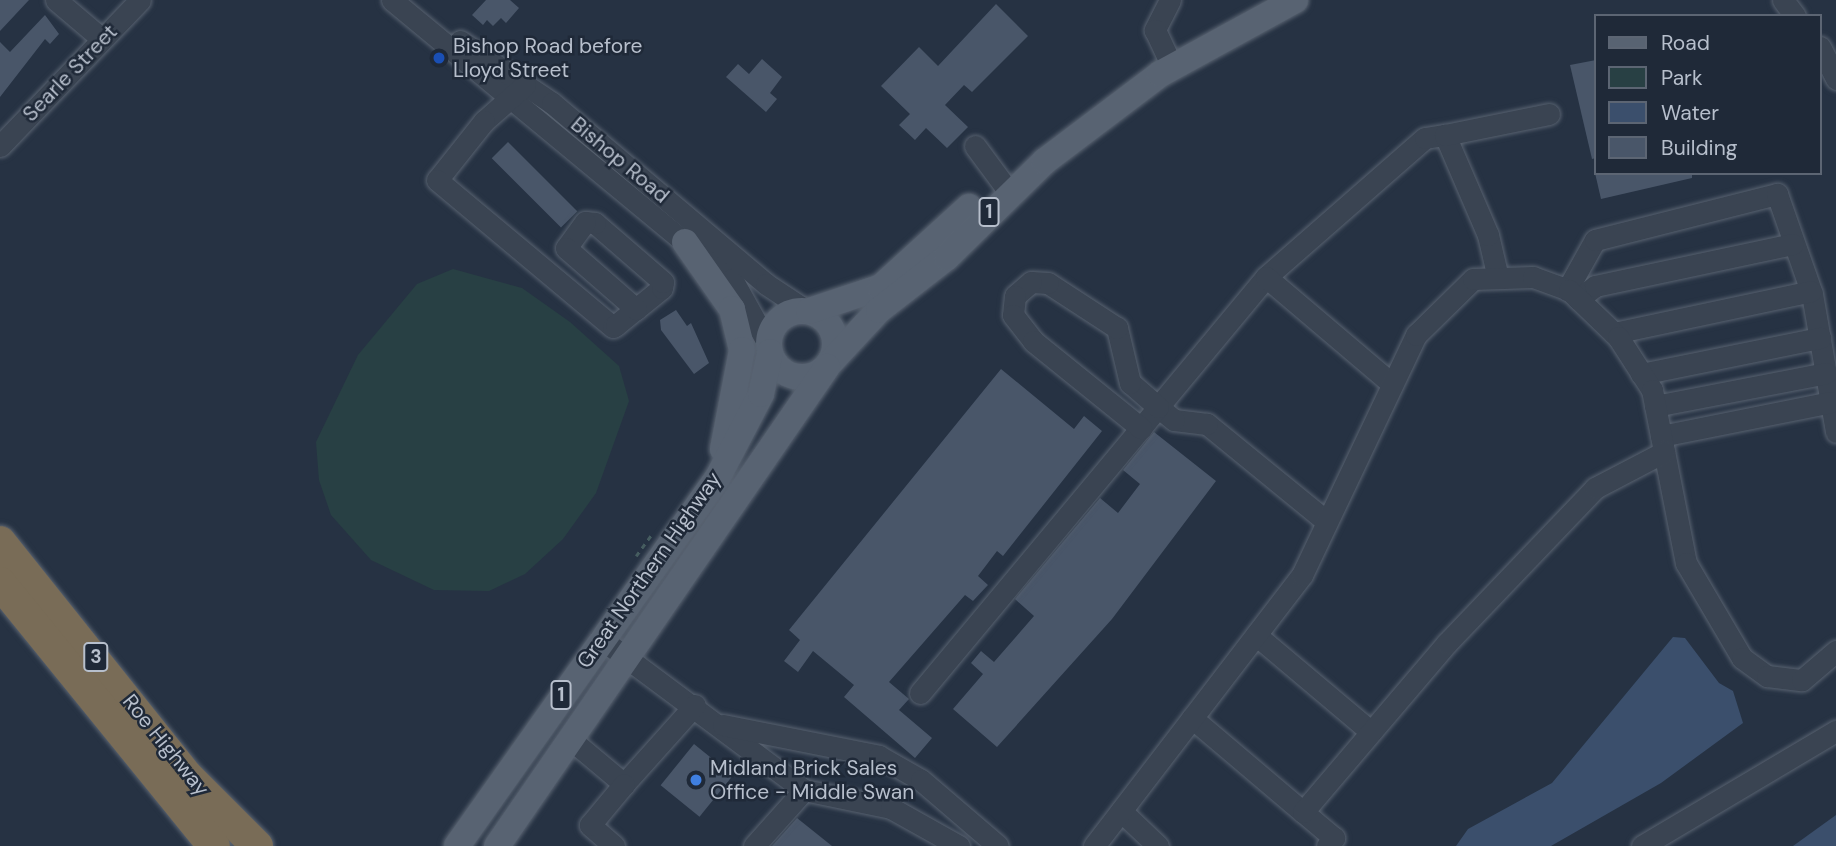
<!DOCTYPE html>
<html>
<head>
<meta charset="utf-8">
<style>
  body { margin:0 }
  #map { position:relative; width:1836px; height:846px; overflow:hidden; background:#263243; font-family:"DM Sans",sans-serif }
  div>[style] { position:absolute }
  [style*='--x'] { left:calc(var(--x)*1px); top:calc(var(--y)*1px); width:calc(var(--w)*1px); rotate:calc(var(--a)*1deg) }
  .green>* { inset:0; background:#284044 }
  .water>* { inset:0; background:#3b4f6c }
  .building>* { inset:0; background:#495669; transform-origin:0 0 }
  .path>* { height:2.5px; margin-top:-1.25px; transform-origin:0; background:repeating-linear-gradient(90deg,#465d60 0 5px,transparent 0 10px) }
  .roads { filter:drop-shadow(0 0 2px #586270) drop-shadow(0 0 2px #586270) }
  .minor>* { height:21px; margin:-10.5px; padding:0 10.5px; transform-origin:10.5px; border-radius:10.5px; background:#3a4452 }
  .major>* { height:26px; margin:-13px; padding:0 13px; transform-origin:13px; border-radius:13px; background:#586372 }
  .major>.ring { margin:-13px; padding:0; box-sizing:content-box; background:none; border:26px solid #586372; border-radius:50% }
  .highway>* { height:32px; margin:-16px; padding:0 16px; transform-origin:16px; border-radius:16px; background:#796c57 }
  .dots>* { width:19px; height:19px; translate:-50% -50%; box-sizing:border-box; border:4px solid #1f2938; border-radius:50% }
  span { translate:-50% -50%; white-space:nowrap; text-align:center; line-height:1.15; -webkit-text-stroke:5px #1f2938; paint-order:stroke }
  .shield-label span { padding:2px 5px; background:#1f2938; border:2px solid; border-radius:5px; -webkit-text-stroke-width:0 }
  .shield-label { font-size:19px; color:#b7bfcc; font-weight:700 }
  .poi-label { font-size:21px; color:#b7bfcc }
  .left { translate:0 -50%; text-align:left }
  .street-label { font-size:21px; color:#b7bfcc }
  .legend { position:absolute; left:1594px; top:14px; width:228px; height:161px; box-sizing:border-box; background:#1f2938; border:2px solid #5c6573; margin:0; padding:9px 12px; list-style:none; font-size:21px; color:#b7bfcc }
  .legend li { display:flex; align-items:center; gap:14px; height:35px }
  .legend b { width:35px; border:2px solid #5c6573 }
</style>
</head>
<body>
<div id="map">
  <div class="green">
    <div style="clip-path:polygon(453px 269px,522px 288px,570px 322px,619px 366px,629px 401px,596px 493px,563px 539px,525px 574px,489px 591px,434px 590px,371px 560px,331px 515px,319px 480px,316px 442px,358px 355px,417px 284px)"></div>
  </div>
  <div class="water">
    <div style="clip-path:polygon(1673px 637px,1685px 638px,1719px 683px,1733px 691px,1743px 723px,1661px 783px,1551px 846px,1456px 846px,1468px 829px,1552px 783px)"></div>
    <div style="clip-path:polygon(1836px 815px,1836px 846px,1793px 846px)"></div>
  </div>
  <div class="building">
    <div style="clip-path:polygon(0 0,29px 0,0 31px)"></div>
    <div style="clip-path:polygon(486px 0,510px 0,519px 8px,506px 23px,501px 18px,493px 26px,487px 20px,483px 25px,472px 15px)"></div>
    <div style="clip-path:polygon(996px 4px,1028px 36px,972px 92px,964px 85px,945px 105px,968px 127px,947px 148px,926px 128px,915px 140px,899px 125px,910px 114px,881px 86px,919px 47px,938px 66px)"></div>
    <div style="clip-path:polygon(45px 15px,59px 34px,50px 44px,45px 39px,0 97px,0 42px,10px 52px)"></div>
    <div style="clip-path:polygon(762px 59px,782px 77px,770px 93px,777px 99px,766px 112px,726px 77px,738px 64px,749px 74px)"></div>
    <div style="clip-path:polygon(1596px 60px,1596px 158px,1592px 159px,1570px 65px)"></div>
    <div style="left:508px;top:142px;width:98px;height:23px;rotate:45deg"></div>
    <div style="clip-path:polygon(1595px 173px,1692px 173px,1692px 178px,1601px 199px)"></div>
    <div style="clip-path:polygon(676px 310px,687px 326px,691px 323px,709px 363px,694px 374px,661px 330px,660px 320px)"></div>
    <div style="clip-path:polygon(1001px 369px,1074px 429px,1084px 416px,1102px 431px,1003px 556px,997px 551px,978px 576px,988px 585px,973px 601px,965px 595px,889px 682px,909px 699px,899px 710px,932px 738px,915px 758px,844px 697px,854px 685px,813px 651px,798px 672px,784px 661px,800px 640px,789px 630px)"></div>
    <div style="clip-path:polygon(1154px 432px,1216px 481px,1112px 619px,997px 747px,953px 709px,983px 674px,971px 663px,981px 651px,994px 662px,1034px 616px,1015px 599px,1100px 498px,1118px 513px,1140px 484px,1123px 470px)"></div>
    <div style="left:694px;top:744px;width:50px;height:53px;rotate:39deg"></div>
    <div style="clip-path:polygon(797px 818px,832px 846px,772px 846px)"></div>
  </div>
  <div class="path">
    <div style="--x:636;--y:556;--w:29;--a:-54"></div>
  </div>
  <div class="roads">
    <div class="minor">
      <div style="--x:56;--y:0;--w:60;--a:40.3"></div>
      <div style="--x:392;--y:0;--w:380;--a:39.6"></div>
      <div style="--x:685;--y:242;--w:9;--a:-32"></div>
      <div style="--x:693;--y:237;--w:57;--a:47.1"></div>
      <div style="--x:732;--y:279;--w:74;--a:61"></div>
      <div style="--x:1170;--y:0;--w:34;--a:117"></div>
      <div style="--x:1155;--y:30;--w:40;--a:65"></div>
      <div style="--x:1783;--y:0;--w:20;--a:53"></div>
      <div style="--x:460;--y:41;--w:111;--a:34"></div>
      <div style="--x:552;--y:103;--w:280;--a:40.2"></div>
      <div style="--x:766;--y:284;--w:49;--a:33.4"></div>
      <div style="--x:1820;--y:47;--w:36;--a:63"></div>
      <div style="--x:525;--y:85;--w:55;--a:138.7"></div>
      <div style="--x:484;--y:121;--w:75;--a:128.5"></div>
      <div style="--x:437;--y:180;--w:229;--a:39.9"></div>
      <div style="--x:613;--y:327;--w:4;--a:-34"></div>
      <div style="--x:616;--y:325;--w:26;--a:-39"></div>
      <div style="--x:636;--y:309;--w:33;--a:-39"></div>
      <div style="--x:662;--y:288;--w:6;--a:-81"></div>
      <div style="--x:663;--y:282;--w:90;--a:-139.1"></div>
      <div style="--x:595;--y:223;--w:10;--a:-174"></div>
      <div style="--x:585;--y:222;--w:32;--a:126"></div>
      <div style="--x:566;--y:248;--w:93;--a:41.1"></div>
      <div style="--x:0;--y:146;--w:202;--a:-46.2"></div>
      <div style="--x:975;--y:146;--w:57;--a:53.5"></div>
      <div style="--x:1266;--y:277;--w:211;--a:-41.2"></div>
      <div style="--x:1425;--y:138;--w:20;--a:-9"></div>
      <div style="--x:1498;--y:278;--w:44;--a:-103.1"></div>
      <div style="--x:1488;--y:235;--w:109;--a:-113.3"></div>
      <div style="--x:1445;--y:135;--w:106;--a:-11.4"></div>
      <div style="--x:1567;--y:290;--w:57;--a:-60.8"></div>
      <div style="--x:1595;--y:240;--w:188;--a:-14.2"></div>
      <div style="--x:1777;--y:194;--w:106;--a:70.7"></div>
      <div style="--x:1812;--y:294;--w:140;--a:80.1"></div>
      <div style="--x:1578;--y:299;--w:21;--a:-37"></div>
      <div style="--x:1595;--y:286;--w:202;--a:-12"></div>
      <div style="--x:1614;--y:333;--w:201;--a:-12"></div>
      <div style="--x:1641;--y:374;--w:183;--a:-11.4"></div>
      <div style="--x:1655;--y:406;--w:174;--a:-10.9"></div>
      <div style="--x:1661;--y:436;--w:173;--a:-11.3"></div>
      <div style="--x:1326;--y:521;--w:154;--a:-140.8"></div>
      <div style="--x:1207;--y:424;--w:33;--a:-173"></div>
      <div style="--x:1174;--y:420;--w:21;--a:-141"></div>
      <div style="--x:1158;--y:407;--w:169;--a:-50.3"></div>
      <div style="--x:1266;--y:277;--w:165;--a:40.3"></div>
      <div style="--x:1256;--y:635;--w:150;--a:40.1"></div>
      <div style="--x:600;--y:638;--w:254;--a:36.7"></div>
      <div style="--x:804;--y:790;--w:89;--a:11.7"></div>
      <div style="--x:891;--y:808;--w:78;--a:29.2"></div>
      <div style="--x:920;--y:693;--w:345;--a:-50.2"></div>
      <div style="--x:1141;--y:428;--w:27;--a:-51"></div>
      <div style="--x:1158;--y:407;--w:37;--a:-139"></div>
      <div style="--x:1130;--y:383;--w:57;--a:-103.3"></div>
      <div style="--x:1117;--y:328;--w:82;--a:-146.9"></div>
      <div style="--x:1048;--y:283;--w:17;--a:-177"></div>
      <div style="--x:1031;--y:282;--w:21;--a:139"></div>
      <div style="--x:1015;--y:296;--w:19;--a:96"></div>
      <div style="--x:1013;--y:315;--w:33;--a:52"></div>
      <div style="--x:1033;--y:341;--w:139;--a:38.9"></div>
      <div style="--x:1192;--y:718;--w:145;--a:40.3"></div>
      <div style="--x:723;--y:725;--w:159;--a:11.2"></div>
      <div style="--x:879;--y:756;--w:48;--a:29.7"></div>
      <div style="--x:921;--y:780;--w:101;--a:40.6"></div>
      <div style="--x:569;--y:738;--w:72;--a:39.9"></div>
      <div style="--x:624;--y:784;--w:106;--a:-48.1"></div>
      <div style="--x:1121;--y:811;--w:51;--a:43.4"></div>
      <div style="--x:614;--y:846;--w:32;--a:-139"></div>
      <div style="--x:590;--y:825;--w:53;--a:-50.3"></div>
      <div style="--x:754;--y:846;--w:75;--a:-48.2"></div>
      <div style="--x:1094;--y:846;--w:342;--a:-52.5"></div>
      <div style="--x:1302;--y:575;--w:266;--a:-64.6"></div>
      <div style="--x:1416;--y:335;--w:80;--a:-44.5"></div>
      <div style="--x:1473;--y:279;--w:60;--a:-1.9"></div>
      <div style="--x:1533;--y:277;--w:38;--a:20"></div>
      <div style="--x:1569;--y:290;--w:68;--a:43.8"></div>
      <div style="--x:1618;--y:337;--w:63;--a:57.3"></div>
      <div style="--x:1652;--y:390;--w:176;--a:78.9"></div>
      <div style="--x:1686;--y:563;--w:110;--a:59.5"></div>
      <div style="--x:1742;--y:658;--w:31;--a:36"></div>
      <div style="--x:1767;--y:676;--w:35;--a:7"></div>
      <div style="--x:1802;--y:680;--w:45;--a:-40.5"></div>
      <div style="--x:1327;--y:846;--w:11;--a:-49"></div>
      <div style="--x:1334;--y:838;--w:40;--a:-140"></div>
      <div style="--x:1303;--y:812;--w:222;--a:-49.6"></div>
      <div style="--x:1447;--y:643;--w:214;--a:-46.3"></div>
      <div style="--x:1595;--y:488;--w:78;--a:-27.6"></div>
      <div style="--x:1642;--y:846;--w:226;--a:-30.7"></div>
    </div>
    <div class="major">
      <div style="--x:685;--y:242;--w:82;--a:55"></div>
      <div style="--x:732;--y:309;--w:42;--a:76.3"></div>
      <div style="--x:742;--y:350;--w:101;--a:100.9"></div>
      <div class="ring" style="left:769px;top:311px;width:40px;height:40px"></div>
      <div style="--x:809;--y:311;--w:76;--a:-18.4"></div>
      <div style="--x:881;--y:287;--w:119;--a:-42.3"></div>
      <div style="--x:829;--y:364;--w:74;--a:-47.2"></div>
      <div style="--x:879;--y:310;--w:86;--a:-37.9"></div>
      <div style="--x:947;--y:257;--w:137;--a:-44.4"></div>
      <div style="--x:1045;--y:161;--w:144;--a:-37.1"></div>
      <div style="--x:1160;--y:74;--w:154;--a:-28.7"></div>
      <div style="--x:457;--y:846;--w:450;--a:-54.7"></div>
      <div style="--x:717;--y:479;--w:96;--a:-62.6"></div>
      <div style="--x:761;--y:394;--w:43;--a:-77.9"></div>
      <div style="--x:497;--y:846;--w:582;--a:-55.44"></div>
    </div>
    <div class="highway">
      <div style="--x:0;--y:542;--w:300;--a:51.4"></div>
      <div style="--x:187;--y:776;--w:99;--a:45"></div>
      <div style="--x:0;--y:583;--w:339;--a:50.9"></div>
    </div>
  </div>
  <div class="dots">
    <div style="left:439px;top:58px;background:#1a4fb4"></div>
    <div style="left:696px;top:780px;background:#3f7fe0"></div>
  </div>
  <div class="shield-label">
    <span style="left:989px;top:212px">1</span>
    <span style="left:96px;top:657px">3</span>
    <span style="left:561px;top:695px">1</span>
  </div>
  <div class="poi-label">
    <span class="left" style="left:453px;top:58px">Bishop Road before<br>Lloyd Street</span>
    <span class="left" style="left:710px;top:780px">Midland Brick Sales<br>Office - Middle Swan</span>
  </div>
  <div class="street-label">
    <span style="left:70px;top:73px;rotate:-46deg">Searle Street</span>
    <span style="left:620px;top:160px;rotate:40deg">Bishop Road</span>
    <span style="left:649px;top:570px;rotate:-55deg">Great Northern Highway</span>
    <span style="left:166px;top:745px;rotate:51deg">Roe Highway</span>
  </div>
  <ul class="legend">
  <li><b style="height:9px;background:#586372"></b>Road</li>
  <li><b style="height:19px;background:#284044"></b>Park</li>
  <li><b style="height:19px;background:#3b4f6c"></b>Water</li>
  <li><b style="height:19px;background:#495669"></b>Building</li>
  </ul>
</div>
</body>
</html>
